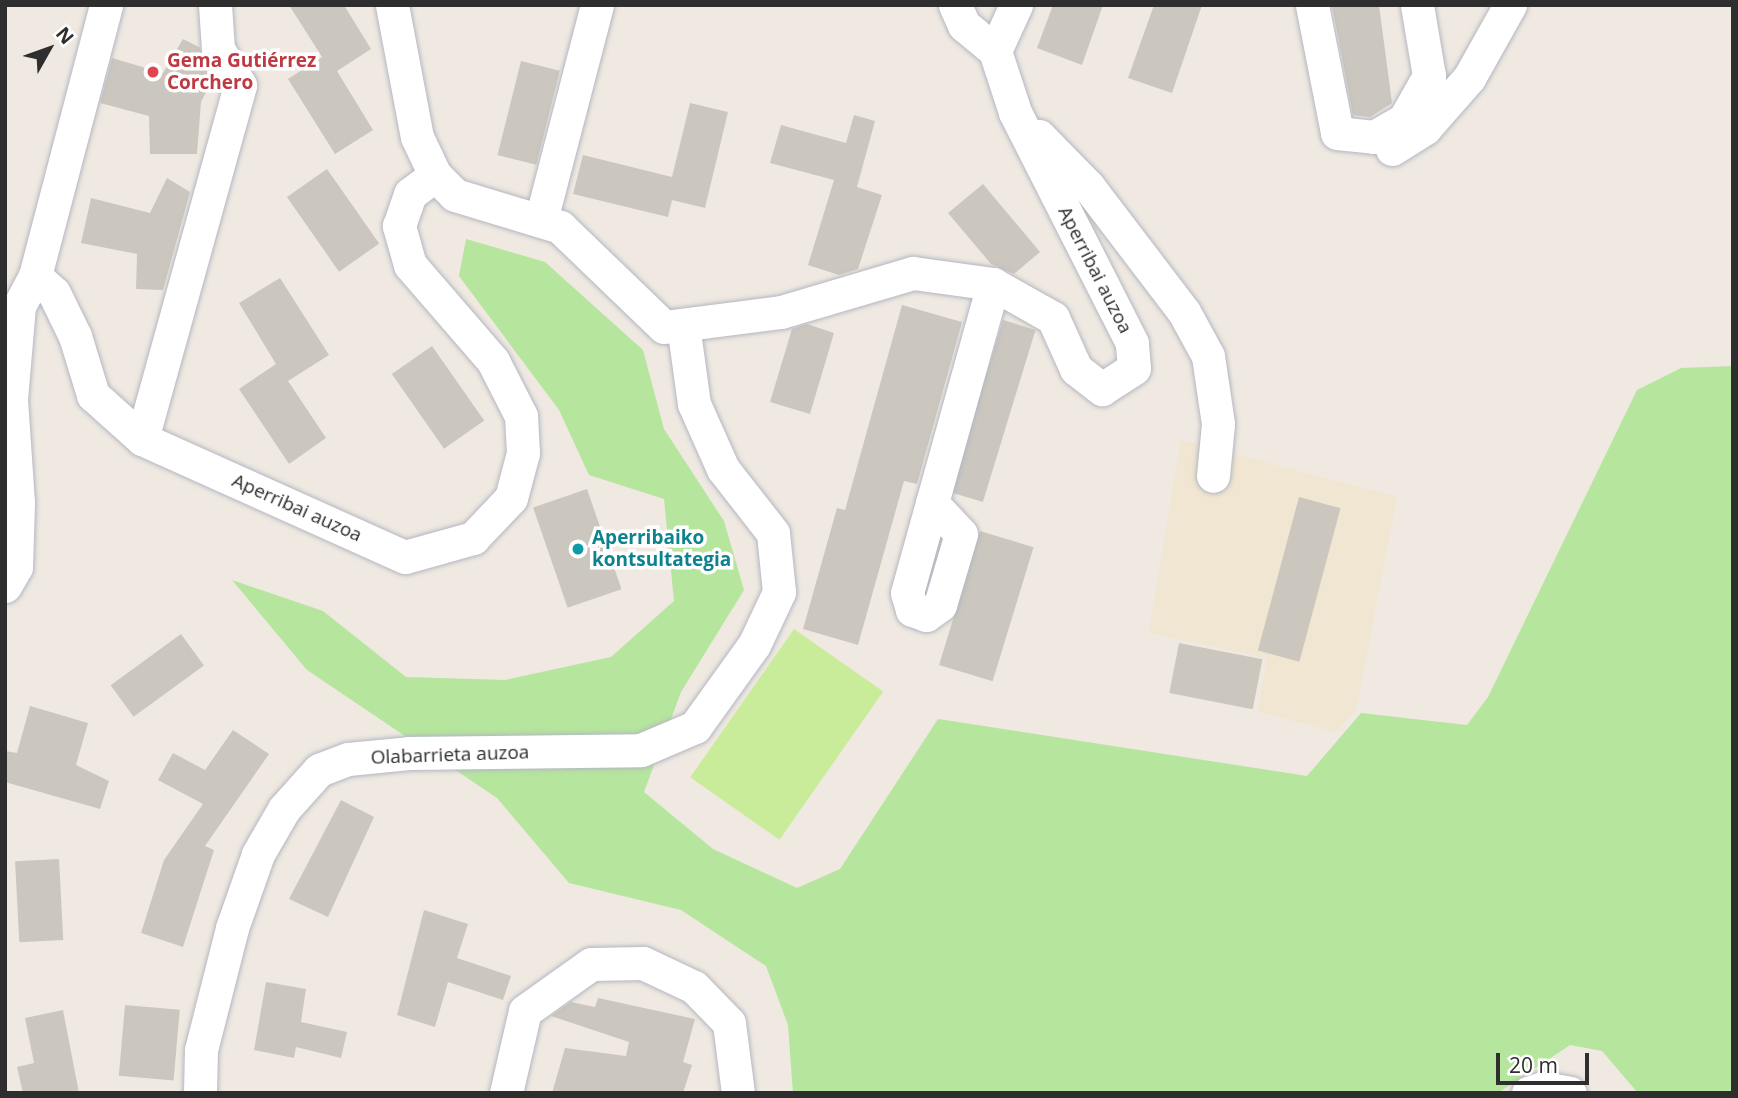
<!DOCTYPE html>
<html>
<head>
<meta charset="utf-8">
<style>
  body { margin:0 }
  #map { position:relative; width:1738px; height:1098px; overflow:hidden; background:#efe9e1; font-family:"Open Sans",sans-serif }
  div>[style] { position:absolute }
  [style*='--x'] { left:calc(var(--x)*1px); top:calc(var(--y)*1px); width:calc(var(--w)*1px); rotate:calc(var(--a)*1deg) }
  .education>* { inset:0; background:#f0e6d1 }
  .green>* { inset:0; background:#b6e59e }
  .pitch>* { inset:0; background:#c9ec9a; transform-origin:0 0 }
  .building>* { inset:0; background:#cbc7bf; transform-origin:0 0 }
  .roads { filter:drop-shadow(0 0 2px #b4b7c1) drop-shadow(0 0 2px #b4b7c1) }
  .minor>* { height:33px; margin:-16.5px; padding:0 16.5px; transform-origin:16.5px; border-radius:16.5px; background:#fff }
  .dots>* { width:19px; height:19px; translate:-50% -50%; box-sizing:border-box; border:4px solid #fff; border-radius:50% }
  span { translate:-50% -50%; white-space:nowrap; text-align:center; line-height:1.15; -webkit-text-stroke:7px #fff; paint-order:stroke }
  .health-label { font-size:19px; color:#be3a42; font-weight:700 }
  .left { translate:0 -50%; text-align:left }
  .street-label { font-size:19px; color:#2e2e2e }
  .culture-label { font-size:19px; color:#0d838f; font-weight:700 }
  .frame { position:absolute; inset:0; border:7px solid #2e2e2e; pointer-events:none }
  .north { position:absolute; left:14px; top:14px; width:70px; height:70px; -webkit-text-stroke:5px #fff; paint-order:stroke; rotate:50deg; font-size:19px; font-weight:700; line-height:28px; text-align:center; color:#2e2e2e }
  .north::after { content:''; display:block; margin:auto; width:24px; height:32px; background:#2e2e2e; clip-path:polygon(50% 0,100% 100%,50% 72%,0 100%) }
  .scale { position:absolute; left:1496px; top:1053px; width:93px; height:32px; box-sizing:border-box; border:4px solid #2e2e2e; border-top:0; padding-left:9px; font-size:21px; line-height:24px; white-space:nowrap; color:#2e2e2e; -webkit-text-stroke:5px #fff; paint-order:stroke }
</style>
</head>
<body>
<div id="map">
  <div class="education">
    <div style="clip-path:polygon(1181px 440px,1397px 497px,1356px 710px,1336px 732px,1258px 712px,1267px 658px,1149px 633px)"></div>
  </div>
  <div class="green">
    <div style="clip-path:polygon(466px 239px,545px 262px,643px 350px,664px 429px,724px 521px,744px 590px,681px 692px,644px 792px,713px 849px,797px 888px,840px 869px,938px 719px,1307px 776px,1361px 713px,1467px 725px,1488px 697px,1637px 390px,1681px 368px,1733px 366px,1733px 1093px,1638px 1093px,1602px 1051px,1570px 1045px,1498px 1093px,793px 1093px,788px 1025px,766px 966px,681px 910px,569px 883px,497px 798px,307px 670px,232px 580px,323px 611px,406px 677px,505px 680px,611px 657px,674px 601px,664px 499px,589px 475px,559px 410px,459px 276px)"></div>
  </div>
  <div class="pitch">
    <div style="left:794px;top:629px;width:109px;height:181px;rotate:35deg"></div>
  </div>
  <div class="building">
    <div style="clip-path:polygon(289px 5px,344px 5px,371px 49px,337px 71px,373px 130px,335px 154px,288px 79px,322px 57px)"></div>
    <div style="clip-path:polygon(1053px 5px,1103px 5px,1082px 65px,1037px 48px)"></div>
    <div style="clip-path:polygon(1154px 5px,1202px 5px,1172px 93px,1128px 78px)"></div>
    <div style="clip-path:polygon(1332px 5px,1379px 5px,1392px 103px,1370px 117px,1353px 115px)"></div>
    <div style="clip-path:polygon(183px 39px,199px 47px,213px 78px,201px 102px,197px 154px,150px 154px,149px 116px,100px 103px,112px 58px,163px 73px)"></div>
    <div style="left:521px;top:61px;width:40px;height:97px;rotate:14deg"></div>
    <div style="clip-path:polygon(690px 103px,728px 112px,705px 208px,672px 200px,668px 217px,573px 194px,583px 155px,672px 177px)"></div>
    <div style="clip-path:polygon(854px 115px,875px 121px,857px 187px,882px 195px,858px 269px,839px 275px,808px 265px,834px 180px,770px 163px,781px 125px,846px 143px)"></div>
    <div style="left:327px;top:169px;width:91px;height:49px;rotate:55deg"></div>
    <div style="clip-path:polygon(167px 178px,190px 192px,163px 290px,136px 289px,137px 254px,81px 243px,91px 198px,150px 213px)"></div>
    <div style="clip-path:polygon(983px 184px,1040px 252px,1014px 274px,991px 264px,948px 213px)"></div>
    <div style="clip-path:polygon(280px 278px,329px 355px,288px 381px,326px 438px,289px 464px,239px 389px,276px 364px,282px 374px,239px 303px)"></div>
    <div style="clip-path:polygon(902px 305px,962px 322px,917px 484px,904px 481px,858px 645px,803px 629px,837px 508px,845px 510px)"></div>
    <div style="left:1003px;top:320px;width:34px;height:180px;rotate:17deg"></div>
    <div style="clip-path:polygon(807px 324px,834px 333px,810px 414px,770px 402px,792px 329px)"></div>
    <div style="left:432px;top:346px;width:91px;height:49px;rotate:55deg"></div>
    <div style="left:587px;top:489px;width:106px;height:57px;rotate:71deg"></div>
    <div style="left:1299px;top:497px;width:43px;height:159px;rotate:15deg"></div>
    <div style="left:980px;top:531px;width:56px;height:140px;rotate:17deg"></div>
    <div style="left:181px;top:634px;width:39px;height:87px;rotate:54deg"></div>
    <div style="left:1179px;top:643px;width:85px;height:51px;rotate:11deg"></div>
    <div style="clip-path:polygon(30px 706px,88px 723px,76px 765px,109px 781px,100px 809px,5px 782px,5px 751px,17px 753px)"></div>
    <div style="clip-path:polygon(233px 730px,269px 754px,205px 846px,214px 850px,183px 947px,141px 933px,164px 860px,203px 804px,158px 780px,173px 753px,205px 770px)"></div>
    <div style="clip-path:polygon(341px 800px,374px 817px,328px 917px,289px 899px)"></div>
    <div style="left:59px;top:859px;width:81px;height:44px;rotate:87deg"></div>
    <div style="clip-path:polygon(424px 910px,468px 924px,457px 958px,511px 976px,503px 1000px,448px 982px,435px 1027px,397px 1015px)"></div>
    <div style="clip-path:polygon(266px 982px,306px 989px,301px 1022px,347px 1032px,341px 1058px,296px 1047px,294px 1058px,254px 1050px)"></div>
    <div style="clip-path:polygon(598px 998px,695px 1019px,683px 1062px,692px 1065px,683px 1093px,552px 1093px,565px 1048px,626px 1056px,629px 1042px,551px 1016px,571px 1002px,595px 1007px)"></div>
    <div style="left:125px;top:1005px;width:55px;height:71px;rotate:5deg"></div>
    <div style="clip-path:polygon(63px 1010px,79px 1093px,23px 1093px,17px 1067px,34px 1063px,25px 1018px)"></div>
  </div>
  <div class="roads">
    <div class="minor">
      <div style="--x:392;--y:5;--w:134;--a:79.3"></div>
      <div style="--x:417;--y:137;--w:42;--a:64.7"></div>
      <div style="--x:435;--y:175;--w:28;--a:45"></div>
      <div style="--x:455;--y:195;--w:110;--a:16.9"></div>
      <div style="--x:560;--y:227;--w:144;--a:43.9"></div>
      <div style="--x:664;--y:327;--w:118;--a:-7.3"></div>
      <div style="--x:781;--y:312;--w:138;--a:-16.5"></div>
      <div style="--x:913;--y:273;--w:81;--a:7.8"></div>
      <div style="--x:993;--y:284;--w:69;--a:29.5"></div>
      <div style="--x:1053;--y:318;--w:56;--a:65.7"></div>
      <div style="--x:1076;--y:369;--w:33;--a:38"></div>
      <div style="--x:1102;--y:389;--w:38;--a:-33"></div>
      <div style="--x:1134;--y:368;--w:25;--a:-95"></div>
      <div style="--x:1132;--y:343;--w:259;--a:-116.9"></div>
      <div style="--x:1015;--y:112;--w:64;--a:-108.2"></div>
      <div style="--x:995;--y:51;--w:51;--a:-65.5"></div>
      <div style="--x:955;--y:5;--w:22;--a:66"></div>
      <div style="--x:964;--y:25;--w:40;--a:40"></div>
      <div style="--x:1312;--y:5;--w:130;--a:78.9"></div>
      <div style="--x:1337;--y:133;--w:37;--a:6"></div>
      <div style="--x:1374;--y:137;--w:34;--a:-30"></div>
      <div style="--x:1404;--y:120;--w:51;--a:-60.4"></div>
      <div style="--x:1429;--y:76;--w:72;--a:-99.6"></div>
      <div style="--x:1039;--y:136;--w:70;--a:45.6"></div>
      <div style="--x:1088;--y:186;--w:158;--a:52.7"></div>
      <div style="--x:1184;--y:312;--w:50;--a:61.4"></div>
      <div style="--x:1208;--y:356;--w:69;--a:81.6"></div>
      <div style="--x:1218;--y:424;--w:52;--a:95.5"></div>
      <div style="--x:1392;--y:149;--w:39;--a:-32"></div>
      <div style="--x:1425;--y:128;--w:67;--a:-48.7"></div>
      <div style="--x:1469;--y:78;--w:84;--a:-60.7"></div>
      <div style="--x:541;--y:220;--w:222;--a:-75.4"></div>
      <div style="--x:35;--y:276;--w:25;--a:42"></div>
      <div style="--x:54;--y:293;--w:48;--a:64"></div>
      <div style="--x:75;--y:336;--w:62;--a:73"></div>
      <div style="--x:93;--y:395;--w:66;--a:41.9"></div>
      <div style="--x:142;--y:439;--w:288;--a:24.2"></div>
      <div style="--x:405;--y:557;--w:71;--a:-15.6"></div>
      <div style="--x:473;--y:538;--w:55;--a:-46.5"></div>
      <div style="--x:511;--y:498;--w:47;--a:-75.1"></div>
      <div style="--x:523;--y:453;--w:37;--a:-93"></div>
      <div style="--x:521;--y:416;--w:62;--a:-117"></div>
      <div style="--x:493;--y:361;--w:127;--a:-130.8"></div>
      <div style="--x:410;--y:265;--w:41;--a:-105.8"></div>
      <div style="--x:399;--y:226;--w:34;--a:-71"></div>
      <div style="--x:410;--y:194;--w:31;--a:-37"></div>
      <div style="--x:142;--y:439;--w:367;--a:-74.5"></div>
      <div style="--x:240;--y:85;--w:42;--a:-121.4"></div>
      <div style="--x:218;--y:49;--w:44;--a:-93.9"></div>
      <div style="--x:932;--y:503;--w:42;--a:46.9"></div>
      <div style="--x:961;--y:534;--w:74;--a:106.5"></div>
      <div style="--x:940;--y:605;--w:17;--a:144"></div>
      <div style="--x:926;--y:615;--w:15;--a:-160"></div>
      <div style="--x:912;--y:610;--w:18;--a:-106"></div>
      <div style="--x:907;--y:593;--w:93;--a:-74.5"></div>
      <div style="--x:932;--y:503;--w:227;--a:-74.4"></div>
      <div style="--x:5;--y:586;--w:22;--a:-60"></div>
      <div style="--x:16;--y:567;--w:65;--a:-88.2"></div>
      <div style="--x:18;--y:502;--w:103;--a:-93.9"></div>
      <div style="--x:11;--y:399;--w:93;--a:-85.1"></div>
      <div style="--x:19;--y:306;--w:34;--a:-62"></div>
      <div style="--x:35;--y:276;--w:280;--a:-75.3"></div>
      <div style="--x:200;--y:1093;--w:43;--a:-88.7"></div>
      <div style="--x:201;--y:1050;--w:126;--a:-75.7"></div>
      <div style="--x:232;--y:928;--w:78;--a:-70.6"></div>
      <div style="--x:258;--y:854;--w:52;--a:-60"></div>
      <div style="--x:284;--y:809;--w:52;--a:-48.1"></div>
      <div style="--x:319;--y:770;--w:31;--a:-21"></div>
      <div style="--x:348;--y:759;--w:61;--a:-5.6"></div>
      <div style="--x:409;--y:753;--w:232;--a:-0.7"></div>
      <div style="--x:641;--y:750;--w:59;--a:-23.1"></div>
      <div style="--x:695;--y:727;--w:101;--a:-54.3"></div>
      <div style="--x:754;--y:645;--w:59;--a:-64.7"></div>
      <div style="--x:779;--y:592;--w:59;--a:-95.8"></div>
      <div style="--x:773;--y:533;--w:81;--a:-128"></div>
      <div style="--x:723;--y:469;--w:71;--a:-114"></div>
      <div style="--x:694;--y:404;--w:80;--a:-97.9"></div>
      <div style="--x:506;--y:1093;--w:84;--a:-77"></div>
      <div style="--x:525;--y:1011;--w:81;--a:-35.5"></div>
      <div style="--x:591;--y:964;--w:52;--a:-1.1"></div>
      <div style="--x:643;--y:963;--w:56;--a:25.2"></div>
      <div style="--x:694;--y:987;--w:50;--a:45.8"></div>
      <div style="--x:729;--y:1023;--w:71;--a:82.7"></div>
      <div style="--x:1528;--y:1093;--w:16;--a:-18"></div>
      <div style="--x:1543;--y:1088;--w:27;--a:10"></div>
    </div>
  </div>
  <div class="dots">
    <div style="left:153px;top:72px;background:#e0444e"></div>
    <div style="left:578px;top:549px;background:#0f9aa8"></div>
  </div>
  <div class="health-label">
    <span class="left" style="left:167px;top:72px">Gema Gutiérrez<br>Corchero</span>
  </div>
  <div class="street-label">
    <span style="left:1095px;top:270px;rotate:63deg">Aperribai auzoa</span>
    <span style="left:297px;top:508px;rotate:24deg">Aperribai auzoa</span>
    <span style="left:450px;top:755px;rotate:-2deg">Olabarrieta auzoa</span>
  </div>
  <div class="culture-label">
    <span class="left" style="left:592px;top:549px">Aperribaiko<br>kontsultategia</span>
  </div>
  <div class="frame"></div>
  <div class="north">N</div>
  <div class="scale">20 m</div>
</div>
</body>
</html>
